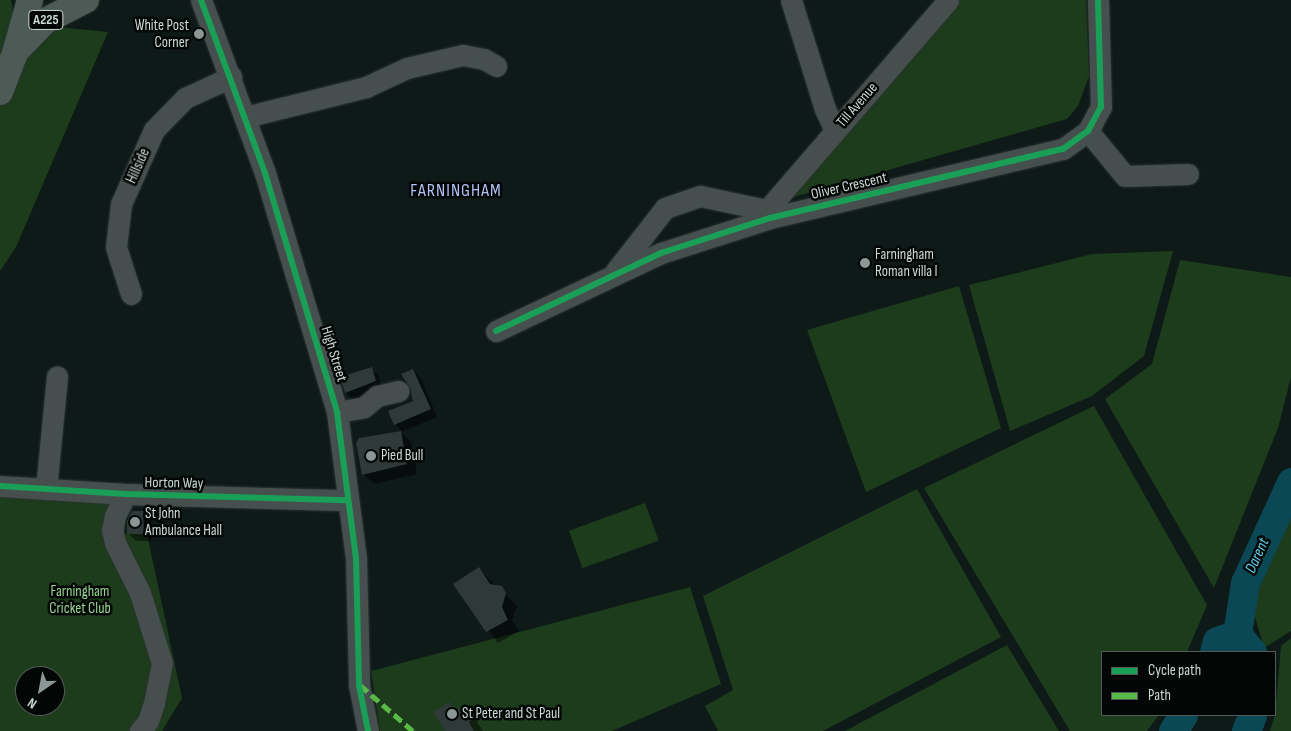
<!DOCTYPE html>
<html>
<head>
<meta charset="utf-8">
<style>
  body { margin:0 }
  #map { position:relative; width:1291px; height:731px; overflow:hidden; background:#0e1a18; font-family:"Sofia Sans Condensed",sans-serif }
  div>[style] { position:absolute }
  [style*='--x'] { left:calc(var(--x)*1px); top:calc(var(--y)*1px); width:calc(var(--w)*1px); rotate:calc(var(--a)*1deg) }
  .green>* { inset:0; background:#1c3c1b; transform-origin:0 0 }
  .shadow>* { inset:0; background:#0007 }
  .river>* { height:29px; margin:-14.5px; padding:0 14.5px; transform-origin:14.5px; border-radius:14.5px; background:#0b4855 }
  .building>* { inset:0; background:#2e3938 }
  .roads { filter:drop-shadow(0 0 1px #2b3432) drop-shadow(0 0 1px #2b3432) }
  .minor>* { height:21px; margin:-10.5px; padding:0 10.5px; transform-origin:10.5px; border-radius:10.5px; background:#464f4d }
  .major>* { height:26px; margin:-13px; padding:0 13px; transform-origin:13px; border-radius:13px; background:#4d5b56 }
  .quiet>* { height:5px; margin-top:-2.5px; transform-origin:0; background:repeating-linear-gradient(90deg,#58b947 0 10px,transparent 0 15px) }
  .cycleway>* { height:6px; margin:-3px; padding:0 3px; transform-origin:3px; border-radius:3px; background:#1a9f57 }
  .dots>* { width:14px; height:14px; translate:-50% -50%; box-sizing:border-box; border:2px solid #020706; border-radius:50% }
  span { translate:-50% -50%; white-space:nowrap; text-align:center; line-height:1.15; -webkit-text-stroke:5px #020706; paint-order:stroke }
  .shield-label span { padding:1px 4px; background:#020706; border:1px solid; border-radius:4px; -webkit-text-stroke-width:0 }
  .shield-label { font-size:14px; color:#ccdad6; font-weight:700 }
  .poi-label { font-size:15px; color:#ccdad6 }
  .right { translate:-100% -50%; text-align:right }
  .left { translate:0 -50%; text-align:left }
  .street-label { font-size:15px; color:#ccdad6 }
  .park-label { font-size:15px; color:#98d593 }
  .water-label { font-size:16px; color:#5fd2f0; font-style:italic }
  .quarter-label { font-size:18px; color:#b3c1f9; letter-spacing:1px }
  .legend { position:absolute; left:1101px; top:651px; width:175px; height:65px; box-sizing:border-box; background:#020706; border:1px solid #535b59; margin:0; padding:6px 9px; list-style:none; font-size:15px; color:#ccdad6 }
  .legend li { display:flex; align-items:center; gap:10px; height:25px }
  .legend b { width:25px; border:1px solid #535b59 }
  .north { position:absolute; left:15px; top:666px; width:50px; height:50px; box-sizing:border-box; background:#020706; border:1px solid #535b59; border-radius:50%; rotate:213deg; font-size:14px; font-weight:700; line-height:20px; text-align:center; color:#ccdad6 }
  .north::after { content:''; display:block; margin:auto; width:18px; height:22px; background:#8a9794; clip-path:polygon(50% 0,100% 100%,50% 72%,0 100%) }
</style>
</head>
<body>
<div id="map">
  <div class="green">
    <div style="clip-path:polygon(0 0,11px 0,15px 23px,108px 32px,16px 247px,0 271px)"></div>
    <div style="clip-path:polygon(949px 0,1086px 0,1089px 76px,1078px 106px,1067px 119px,776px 202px)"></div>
    <div style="clip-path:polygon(1173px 251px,1144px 356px,1092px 396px,1010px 431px,969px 285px,1092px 254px)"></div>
    <div style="clip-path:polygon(1180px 260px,1291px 277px,1291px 377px,1278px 428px,1214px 588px,1105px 399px,1152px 364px)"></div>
    <div style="clip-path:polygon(959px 286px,1001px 428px,866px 492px,807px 330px)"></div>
    <div style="clip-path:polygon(1094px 406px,1207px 605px,1187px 652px,1102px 652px,1102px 715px,1159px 715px,1147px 731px,1070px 731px,924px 488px)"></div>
    <div style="clip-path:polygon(evenodd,0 487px,126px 496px,125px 534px,147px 534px,182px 698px,162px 731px,0 731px,0 487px,25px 676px,55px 676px,55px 706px,25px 706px,25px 676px)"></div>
    <div style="clip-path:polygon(917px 489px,1001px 637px,823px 731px,718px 731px,705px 706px,733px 690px,703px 596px)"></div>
    <div style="left:645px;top:503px;width:40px;height:81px;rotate:70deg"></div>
    <div style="clip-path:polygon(1291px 511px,1291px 631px,1264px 648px,1252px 606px)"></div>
    <div style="clip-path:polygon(690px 587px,721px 684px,612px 731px,380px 731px,371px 671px)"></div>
    <div style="clip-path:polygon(1291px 638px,1291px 731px,1270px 731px,1275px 715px,1281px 646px)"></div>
    <div style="clip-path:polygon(1007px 645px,1059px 731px,845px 731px)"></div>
  </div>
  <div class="shadow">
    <div style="clip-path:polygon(371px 369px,379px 376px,382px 389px,353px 400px,346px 392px)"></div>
    <div style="clip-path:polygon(413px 370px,421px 378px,437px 417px,401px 432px,411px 442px,417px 474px,374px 484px,363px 474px,360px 439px,403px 432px,395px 424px,414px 402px)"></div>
    <div style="clip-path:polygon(143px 512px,151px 519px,151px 541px,136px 541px,128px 533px)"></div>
    <div style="clip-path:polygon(479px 569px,517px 606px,512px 620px,519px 631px,498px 643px,455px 584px)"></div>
    <div style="clip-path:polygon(464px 707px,475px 719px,483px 731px,446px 731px,457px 712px)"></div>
  </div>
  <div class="river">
    <div style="--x:1214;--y:652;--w:11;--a:-75"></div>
    <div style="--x:1217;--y:641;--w:21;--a:-19"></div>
    <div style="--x:1252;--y:652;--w:23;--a:-130"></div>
    <div style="--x:1237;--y:634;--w:52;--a:-81.1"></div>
    <div style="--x:1245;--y:583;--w:111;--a:-65.5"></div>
    <div style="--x:1173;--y:731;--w:19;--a:-58"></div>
    <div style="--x:1246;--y:731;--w:17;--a:-69"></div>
  </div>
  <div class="building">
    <div style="clip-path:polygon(372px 367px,376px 381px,345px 393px,340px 377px)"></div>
    <div style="clip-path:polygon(413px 369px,431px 409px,394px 425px,388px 411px,413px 401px,410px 388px,401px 374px)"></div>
    <div style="clip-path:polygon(401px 431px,407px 464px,362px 475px,356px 443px,359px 438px)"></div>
    <div style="clip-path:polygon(132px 511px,143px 511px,144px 534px,127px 534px,127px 521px)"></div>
    <div style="clip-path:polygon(479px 567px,490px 584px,502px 586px,506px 593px,502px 607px,508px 620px,486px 632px,453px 584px)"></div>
    <div style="clip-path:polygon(449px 702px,457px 710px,464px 706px,473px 720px,469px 722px,474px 731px,445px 731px,433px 712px)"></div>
  </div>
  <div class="roads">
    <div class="minor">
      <div style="--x:201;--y:0;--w:184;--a:69.7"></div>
      <div style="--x:265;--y:173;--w:250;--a:73.2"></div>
      <div style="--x:337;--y:412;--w:147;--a:82.6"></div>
      <div style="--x:356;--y:558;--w:127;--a:88.6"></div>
      <div style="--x:359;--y:685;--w:47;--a:78.9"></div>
      <div style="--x:791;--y:0;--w:114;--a:72.7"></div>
      <div style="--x:825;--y:109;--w:23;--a:65"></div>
      <div style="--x:245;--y:117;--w:125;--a:-13.9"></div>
      <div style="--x:366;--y:87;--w:45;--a:-24.9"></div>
      <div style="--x:407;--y:68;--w:57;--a:-13.1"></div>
      <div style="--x:463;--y:55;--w:21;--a:11"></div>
      <div style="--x:484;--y:59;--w:14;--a:30"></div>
      <div style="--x:1088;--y:131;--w:58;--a:50.6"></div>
      <div style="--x:1125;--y:176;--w:63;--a:-1.8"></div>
      <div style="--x:767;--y:210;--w:277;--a:-49.2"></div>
      <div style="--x:615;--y:272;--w:81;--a:-52"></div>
      <div style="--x:665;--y:208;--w:37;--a:-19"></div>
      <div style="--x:700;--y:196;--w:68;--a:11.8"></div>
      <div style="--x:131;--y:294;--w:49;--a:-107.7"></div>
      <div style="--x:116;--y:247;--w:43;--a:-83.4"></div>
      <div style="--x:121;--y:204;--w:81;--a:-66"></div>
      <div style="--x:154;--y:130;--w:45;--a:-45.9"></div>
      <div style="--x:185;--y:98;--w:51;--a:-24.5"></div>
      <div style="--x:496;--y:331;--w:183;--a:-25.3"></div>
      <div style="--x:661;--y:253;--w:114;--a:-17.8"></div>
      <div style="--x:770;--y:218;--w:301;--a:-13.3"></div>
      <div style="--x:1063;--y:149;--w:31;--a:-36"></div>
      <div style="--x:1088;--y:131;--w:27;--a:-62"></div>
      <div style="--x:1101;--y:107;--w:107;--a:-91.6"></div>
      <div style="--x:337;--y:412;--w:27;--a:-10"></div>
      <div style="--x:364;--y:407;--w:17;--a:-40"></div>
      <div style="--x:377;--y:396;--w:22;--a:-13"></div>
      <div style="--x:0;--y:486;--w:126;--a:3.6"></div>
      <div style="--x:126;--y:494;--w:221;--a:1.6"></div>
      <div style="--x:46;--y:489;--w:113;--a:-84.4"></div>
      <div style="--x:126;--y:494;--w:25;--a:117"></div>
      <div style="--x:115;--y:516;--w:14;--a:102"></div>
      <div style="--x:112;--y:530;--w:13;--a:77"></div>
      <div style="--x:115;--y:543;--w:56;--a:63.4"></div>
      <div style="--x:140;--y:593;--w:73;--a:72.6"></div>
      <div style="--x:162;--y:663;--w:41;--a:101.3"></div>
      <div style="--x:154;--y:703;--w:19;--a:108"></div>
      <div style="--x:148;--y:721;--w:13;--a:129"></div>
    </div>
    <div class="major">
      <div style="--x:19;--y:48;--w:37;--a:-46"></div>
      <div style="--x:45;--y:21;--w:46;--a:-27.1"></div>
      <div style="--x:0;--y:92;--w:42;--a:-69"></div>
      <div style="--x:15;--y:53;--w:55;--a:-74.2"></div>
    </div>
  </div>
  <div class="quiet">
    <div style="--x:360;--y:685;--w:70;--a:41"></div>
  </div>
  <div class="cycleway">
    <div style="--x:201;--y:0;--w:184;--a:69.7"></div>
    <div style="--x:265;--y:173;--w:250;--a:73.2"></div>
    <div style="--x:337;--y:412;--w:147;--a:82.6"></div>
    <div style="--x:356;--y:558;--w:127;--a:88.6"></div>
    <div style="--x:359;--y:685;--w:47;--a:78.9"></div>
    <div style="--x:496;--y:331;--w:183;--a:-25.3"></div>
    <div style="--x:661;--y:253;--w:114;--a:-17.8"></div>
    <div style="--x:770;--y:218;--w:301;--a:-13.3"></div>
    <div style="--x:1063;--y:149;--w:31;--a:-36"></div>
    <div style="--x:1088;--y:131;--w:27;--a:-62"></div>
    <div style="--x:1101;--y:107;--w:107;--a:-91.6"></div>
    <div style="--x:0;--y:486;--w:126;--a:3.6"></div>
    <div style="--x:126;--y:494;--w:221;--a:1.6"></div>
  </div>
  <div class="dots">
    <div style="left:199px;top:34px;background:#8a9794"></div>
    <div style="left:865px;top:263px;background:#8a9794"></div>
    <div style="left:371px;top:456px;background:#8a9794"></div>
    <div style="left:135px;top:522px;background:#8a9794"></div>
    <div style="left:452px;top:714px;background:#8a9794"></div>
  </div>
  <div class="shield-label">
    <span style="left:46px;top:20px">A225</span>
  </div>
  <div class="poi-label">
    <span class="right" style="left:189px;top:34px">White Post<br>Corner</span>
    <span class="left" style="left:875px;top:263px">Farningham<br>Roman villa I</span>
    <span class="left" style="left:381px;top:456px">Pied Bull</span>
    <span class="left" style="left:145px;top:522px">St John<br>Ambulance Hall</span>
    <span class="left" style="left:462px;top:714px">St Peter and St Paul</span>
  </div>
  <div class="street-label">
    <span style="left:857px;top:105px;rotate:-49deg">Till Avenue</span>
    <span style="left:138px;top:166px;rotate:-66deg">Hillside</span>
    <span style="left:849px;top:186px;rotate:-13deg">Oliver Crescent</span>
    <span style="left:334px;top:354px;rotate:73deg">High Street</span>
    <span style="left:174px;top:483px;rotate:1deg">Horton Way</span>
  </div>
  <div class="park-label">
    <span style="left:80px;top:600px">Farningham<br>Cricket Club</span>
  </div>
  <div class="water-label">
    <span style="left:1258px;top:556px;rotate:-66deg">Darent</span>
  </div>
  <div class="quarter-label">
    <span style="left:456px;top:191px">FARNINGHAM</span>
  </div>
  <ul class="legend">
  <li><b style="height:6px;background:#1a9f57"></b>Cycle path</li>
  <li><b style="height:6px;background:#58b947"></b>Path</li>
  </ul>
  <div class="north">N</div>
</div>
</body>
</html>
